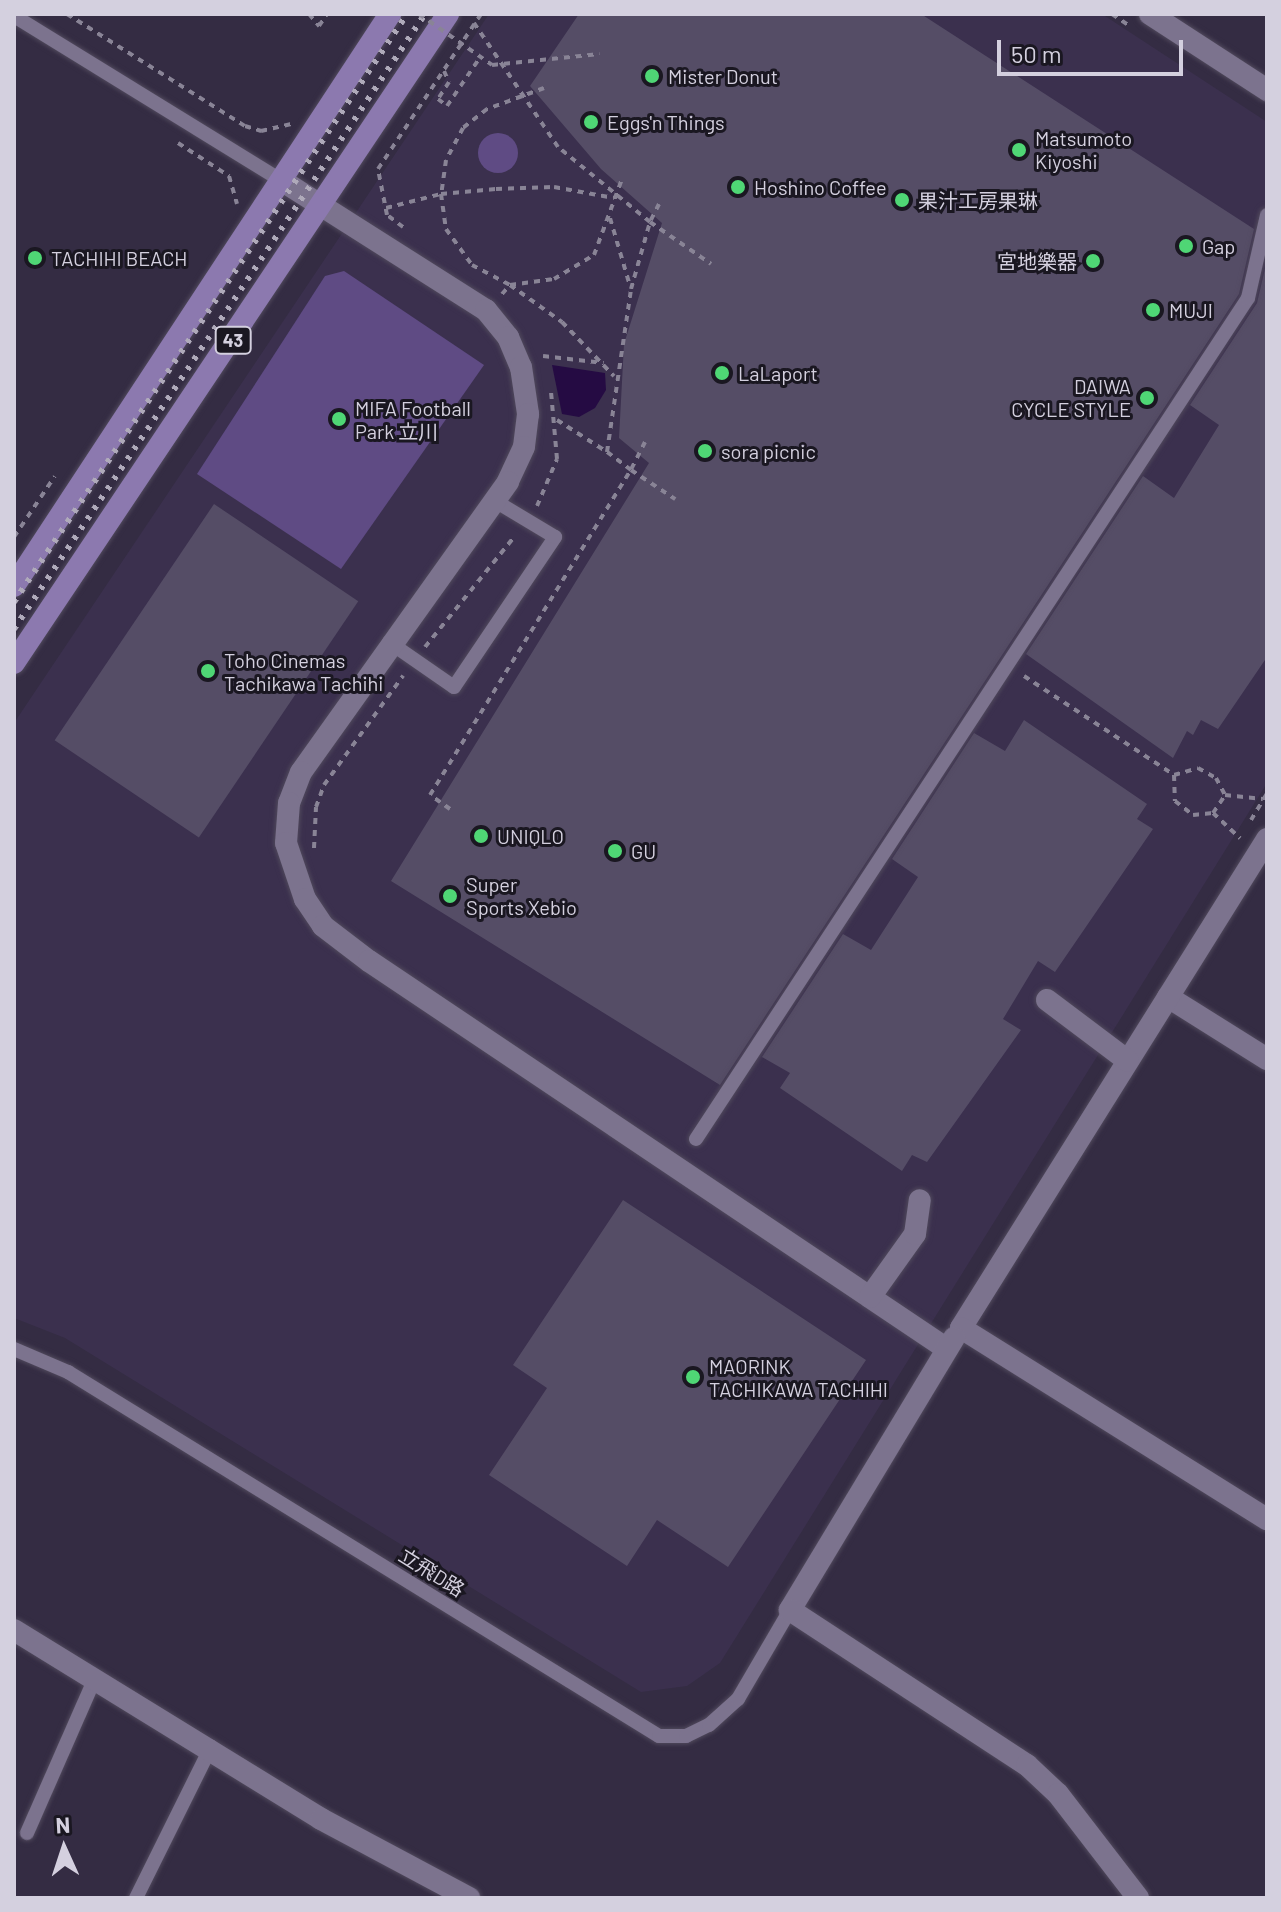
<!DOCTYPE html>
<html>
<head>
<meta charset="utf-8">
<style>
  body { margin:0 }
  #map { position:relative; width:1281px; height:1912px; overflow:hidden; background:#342c43; font-family:Barlow,"Noto Sans JP",sans-serif }
  div>[style] { position:absolute }
  [style*='--x'] { left:calc(var(--x)*1px); top:calc(var(--y)*1px); width:calc(var(--w)*1px); rotate:calc(var(--a)*1deg) }
  .built>* { inset:0; background:#3b304e }
  .green>* { inset:0; background:#5f4b84 }
  .round { border-radius:50% }
  .water>* { inset:0; background:#250b43 }
  .building>* { inset:0; background:#554d66; transform-origin:0 0 }
  .path>* { height:4px; margin-top:-2px; transform-origin:0; background:repeating-linear-gradient(90deg,#898496 0 6px,transparent 0 12px) }
  .roads { filter:drop-shadow(0 0 2px #50495c) drop-shadow(0 0 2px #50495c) }
  .service>* { height:14px; margin:-7px; padding:0 7px; transform-origin:7px; border-radius:7px; background:#7c738e }
  .minor>* { height:22px; margin:-11px; padding:0 11px; transform-origin:11px; border-radius:11px; background:#7c738e }
  .tertiary>* { height:22px; margin:-11px; padding:0 11px; transform-origin:11px; border-radius:11px; background:#7c738e }
  .primary>* { height:22px; margin:-11px; padding:0 11px; transform-origin:11px; border-radius:11px; background:#8c79af }
  .rail>* { height:6px; margin-top:-3px; transform-origin:0; background:repeating-linear-gradient(90deg,#afaaba 0 4px,transparent 0 12px) }
  .path-bridge>* { height:4px; margin-top:-2px; transform-origin:0; background:repeating-linear-gradient(90deg,#898496 0 6px,transparent 0 12px) }
  .dots>* { width:22px; height:22px; translate:-50% -50%; box-sizing:border-box; border:4px solid #1a1721; border-radius:50% }
  span { translate:-50% -50%; white-space:nowrap; text-align:center; line-height:1.15; -webkit-text-stroke:6px #1a1721; paint-order:stroke }
  .shield-label span { padding:2px 6px; background:#1a1721; border:2px solid; border-radius:6px; -webkit-text-stroke-width:0 }
  .shield-label { font-size:18px; color:#d4d0df; font-weight:700 }
  .poi-label { font-size:20px; color:#d4d0df }
  .left { translate:0 -50%; text-align:left }
  .right { translate:-100% -50%; text-align:right }
  .street-label { font-size:20px; color:#d4d0df }
  .frame { position:absolute; inset:0; border:16px solid #d4d0df; pointer-events:none }
  .north { position:absolute; left:24px; top:1808px; width:80px; height:80px; -webkit-text-stroke:6px #1a1721; paint-order:stroke; rotate:357deg; font-size:22px; font-weight:700; line-height:32px; text-align:center; color:#d4d0df }
  .north::after { content:''; display:block; margin:auto; width:28px; height:36px; background:#d4d0df; clip-path:polygon(50% 0,100% 100%,50% 72%,0 100%) }
  .scale { position:absolute; left:997px; top:40px; width:186px; height:36px; box-sizing:border-box; border:4px solid #d4d0df; border-top:0; padding-left:10px; font-size:24px; line-height:28px; white-space:nowrap; color:#d4d0df; -webkit-text-stroke:6px #1a1721; paint-order:stroke }
</style>
</head>
<body>
<div id="map">
  <div class="built">
    <div style="clip-path:polygon(489px 14px,1102px 14px,1267px 122px,1267px 783px,720px 1663px,687px 1686px,641px 1692px,65px 1338px,14px 1318px,14px 723px)"></div>
  </div>
  <div class="green">
    <div class="round" style="left:478px;top:133px;width:40px;height:40px"></div>
    <div style="clip-path:polygon(344px 271px,484px 365px,341px 569px,197px 474px,325px 276px)"></div>
  </div>
  <div class="water">
    <div style="clip-path:polygon(552px 365px,605px 373px,606px 390px,595px 408px,579px 417px,562px 414px)"></div>
  </div>
  <div class="building">
    <div style="clip-path:polygon(579px 14px,921px 14px,1254px 229px,1239px 294px,720px 1085px,391px 881px,649px 463px,619px 438px,624px 344px,662px 223px,601px 169px,530px 86px)"></div>
    <div style="clip-path:polygon(1267px 260px,1267px 657px,1218px 729px,1201px 720px,1193px 735px,1187px 731px,1173px 758px,1026px 654px,1143px 476px,1174px 498px,1219px 425px,1190px 405px,1257px 303px)"></div>
    <div style="left:214px;top:504px;width:174px;height:285px;rotate:34deg"></div>
    <div style="clip-path:polygon(1024px 720px,1147px 804px,1137px 819px,1153px 829px,1055px 972px,1038px 961px,1003px 1019px,1021px 1030px,927px 1162px,912px 1155px,902px 1171px,780px 1088px,790px 1073px,762px 1057px,843px 934px,871px 950px,918px 877px,892px 859px,974px 733px,1005px 751px)"></div>
    <div style="clip-path:polygon(623px 1200px,866px 1360px,728px 1567px,657px 1520px,627px 1566px,489px 1475px,547px 1388px,513px 1365px)"></div>
  </div>
  <div class="path">
    <div style="--x:67;--y:14;--w:210;--a:32.2"></div>
    <div style="--x:245;--y:126;--w:17;--a:17"></div>
    <div style="--x:261;--y:131;--w:31;--a:-13"></div>
    <div style="--x:309;--y:14;--w:16;--a:50"></div>
    <div style="--x:319;--y:26;--w:14;--a:-56"></div>
    <div style="--x:1112;--y:14;--w:22;--a:34"></div>
    <div style="--x:444;--y:71;--w:12;--a:66"></div>
    <div style="--x:449;--y:82;--w:20;--a:123"></div>
    <div style="--x:438;--y:99;--w:11;--a:38"></div>
    <div style="--x:447;--y:106;--w:60;--a:-55.8"></div>
    <div style="--x:544;--y:88;--w:61;--a:159.8"></div>
    <div style="--x:487;--y:109;--w:31;--a:142"></div>
    <div style="--x:463;--y:128;--w:36;--a:118"></div>
    <div style="--x:446;--y:160;--w:34;--a:98"></div>
    <div style="--x:441;--y:194;--w:35;--a:82"></div>
    <div style="--x:446;--y:229;--w:44;--a:54.2"></div>
    <div style="--x:472;--y:265;--w:43;--a:27.8"></div>
    <div style="--x:510;--y:285;--w:44;--a:-7.8"></div>
    <div style="--x:554;--y:279;--w:47;--a:-31"></div>
    <div style="--x:594;--y:255;--w:81;--a:-69.8"></div>
    <div style="--x:178;--y:143;--w:61;--a:32.9"></div>
    <div style="--x:229;--y:176;--w:29;--a:74"></div>
    <div style="--x:659;--y:204;--w:20;--a:117"></div>
    <div style="--x:650;--y:222;--w:74;--a:34.5"></div>
    <div style="--x:386;--y:208;--w:57;--a:-14.3"></div>
    <div style="--x:441;--y:194;--w:55;--a:-5.2"></div>
    <div style="--x:496;--y:189;--w:58;--a:-2"></div>
    <div style="--x:554;--y:187;--w:61;--a:10.4"></div>
    <div style="--x:610;--y:218;--w:71;--a:73.6"></div>
    <div style="--x:403;--y:227;--w:20;--a:-143"></div>
    <div style="--x:387;--y:215;--w:47;--a:-101.1"></div>
    <div style="--x:378;--y:169;--w:186;--a:-56.4"></div>
    <div style="--x:502;--y:294;--w:12;--a:-48"></div>
    <div style="--x:510;--y:285;--w:64;--a:35.4"></div>
    <div style="--x:562;--y:322;--w:75;--a:46.1"></div>
    <div style="--x:543;--y:356;--w:61;--a:6.5"></div>
    <div style="--x:557;--y:420;--w:59;--a:32.6"></div>
    <div style="--x:645;--y:442;--w:31;--a:117"></div>
    <div style="--x:631;--y:470;--w:53;--a:33.4"></div>
    <div style="--x:537;--y:506;--w:51;--a:-66.9"></div>
    <div style="--x:557;--y:459;--w:67;--a:-95.1"></div>
    <div style="--x:14;--y:537;--w:73;--a:-56.1"></div>
    <div style="--x:425;--y:647;--w:143;--a:-51"></div>
    <div style="--x:1024;--y:676;--w:180;--a:33.4"></div>
    <div style="--x:1174;--y:775;--w:26;--a:88"></div>
    <div style="--x:1175;--y:801;--w:23;--a:38"></div>
    <div style="--x:1193;--y:815;--w:20;--a:-6"></div>
    <div style="--x:1213;--y:813;--w:37;--a:43"></div>
    <div style="--x:1174;--y:775;--w:25;--a:-16"></div>
    <div style="--x:1198;--y:768;--w:21;--a:29"></div>
    <div style="--x:1216;--y:778;--w:19;--a:62"></div>
    <div style="--x:1225;--y:795;--w:38;--a:6"></div>
    <div style="--x:450;--y:809;--w:24;--a:-145"></div>
    <div style="--x:430;--y:795;--w:382;--a:-58.3"></div>
    <div style="--x:631;--y:470;--w:30;--a:-143"></div>
    <div style="--x:607;--y:452;--w:165;--a:-81.6"></div>
    <div style="--x:631;--y:289;--w:70;--a:-74.2"></div>
    <div style="--x:650;--y:222;--w:119;--a:-140.8"></div>
    <div style="--x:558;--y:147;--w:150;--a:-124.1"></div>
    <div style="--x:1213;--y:813;--w:22;--a:-56"></div>
    <div style="--x:1251;--y:820;--w:31;--a:-59"></div>
    <div style="--x:314;--y:848;--w:41;--a:-87.2"></div>
    <div style="--x:316;--y:807;--w:23;--a:-70"></div>
    <div style="--x:324;--y:785;--w:135;--a:-54.1"></div>
  </div>
  <div class="roads">
    <div class="service">
      <div style="--x:14;--y:16;--w:313;--a:31.6"></div>
      <div style="--x:389;--y:642;--w:79;--a:34.7"></div>
      <div style="--x:454;--y:687;--w:181;--a:-56"></div>
      <div style="--x:555;--y:537;--w:70;--a:-149"></div>
      <div style="--x:696;--y:1139;--w:1006;--a:-56.72"></div>
      <div style="--x:1248;--y:298;--w:85;--a:-77.1"></div>
      <div style="--x:14;--y:1349;--w:59;--a:23.1"></div>
      <div style="--x:68;--y:1372;--w:694;--a:31.63"></div>
      <div style="--x:659;--y:1736;--w:27;--a:0"></div>
      <div style="--x:686;--y:1736;--w:25;--a:-26"></div>
      <div style="--x:709;--y:1725;--w:39;--a:-42"></div>
      <div style="--x:738;--y:1699;--w:103;--a:-59.7"></div>
      <div style="--x:27;--y:1833;--w:169;--a:-66.3"></div>
      <div style="--x:136;--y:1898;--w:169;--a:-63.6"></div>
    </div>
    <div class="minor">
      <div style="--x:1168;--y:997;--w:117;--a:32.1"></div>
      <div style="--x:14;--y:1630;--w:361;--a:31.6"></div>
      <div style="--x:321;--y:1819;--w:168;--a:28.1"></div>
    </div>
    <div class="tertiary">
      <div style="--x:1150;--y:14;--w:140;--a:33"></div>
      <div style="--x:281;--y:180;--w:243;--a:32.4"></div>
      <div style="--x:486;--y:310;--w:35;--a:51"></div>
      <div style="--x:508;--y:337;--w:33;--a:67"></div>
      <div style="--x:521;--y:367;--w:48;--a:81.5"></div>
      <div style="--x:528;--y:414;--w:33;--a:97"></div>
      <div style="--x:524;--y:447;--w:38;--a:115"></div>
      <div style="--x:508;--y:482;--w:356;--a:125.5"></div>
      <div style="--x:301;--y:772;--w:33;--a:111"></div>
      <div style="--x:289;--y:803;--w:40;--a:94.3"></div>
      <div style="--x:286;--y:843;--w:59;--a:71.3"></div>
      <div style="--x:305;--y:899;--w:32;--a:56"></div>
      <div style="--x:323;--y:926;--w:58;--a:37.3"></div>
      <div style="--x:369;--y:961;--w:696;--a:33.87"></div>
      <div style="--x:1267;--y:839;--w:577;--a:122.04"></div>
      <div style="--x:961;--y:1328;--w:361;--a:32"></div>
      <div style="--x:1047;--y:1000;--w:101;--a:37"></div>
      <div style="--x:870;--y:1297;--w:77;--a:-54.5"></div>
      <div style="--x:915;--y:1234;--w:34;--a:-82"></div>
      <div style="--x:954;--y:1338;--w:318;--a:121.1"></div>
      <div style="--x:790;--y:1610;--w:283;--a:33.2"></div>
      <div style="--x:1027;--y:1765;--w:42;--a:43.1"></div>
      <div style="--x:1058;--y:1794;--w:131;--a:52.4"></div>
    </div>
    <div class="primary">
      <div style="--x:14;--y:586;--w:685;--a:-56.68"></div>
      <div style="--x:14;--y:663;--w:781;--a:-56.23"></div>
    </div>
  </div>
  <div class="rail">
    <div style="--x:14;--y:602;--w:707;--a:-56.24"></div>
    <div style="--x:14;--y:629;--w:740;--a:-56.25"></div>
  </div>
  <div class="path-bridge">
    <div style="--x:419;--y:14;--w:89;--a:34.9"></div>
    <div style="--x:492;--y:65;--w:108;--a:-5.9"></div>
  </div>
  <div class="dots">
    <div style="left:652px;top:76px;background:#4fd675"></div>
    <div style="left:591px;top:122px;background:#4fd675"></div>
    <div style="left:1019px;top:150px;background:#4fd675"></div>
    <div style="left:738px;top:187px;background:#4fd675"></div>
    <div style="left:902px;top:200px;background:#4fd675"></div>
    <div style="left:1186px;top:246px;background:#4fd675"></div>
    <div style="left:35px;top:258px;background:#4fd675"></div>
    <div style="left:1093px;top:261px;background:#4fd675"></div>
    <div style="left:1153px;top:310px;background:#4fd675"></div>
    <div style="left:722px;top:373px;background:#4fd675"></div>
    <div style="left:1147px;top:398px;background:#4fd675"></div>
    <div style="left:339px;top:419px;background:#4fd675"></div>
    <div style="left:705px;top:451px;background:#4fd675"></div>
    <div style="left:208px;top:671px;background:#4fd675"></div>
    <div style="left:481px;top:836px;background:#4fd675"></div>
    <div style="left:615px;top:851px;background:#4fd675"></div>
    <div style="left:450px;top:896px;background:#4fd675"></div>
    <div style="left:693px;top:1377px;background:#4fd675"></div>
  </div>
  <div class="shield-label">
    <span style="left:233px;top:340px">43</span>
  </div>
  <div class="poi-label">
    <span class="left" style="left:668px;top:76px">Mister Donut</span>
    <span class="left" style="left:607px;top:122px">Eggs'n Things</span>
    <span class="left" style="left:1035px;top:150px">Matsumoto<br>Kiyoshi</span>
    <span class="left" style="left:754px;top:187px">Hoshino Coffee</span>
    <span class="left" style="left:918px;top:200px">果汁工房果琳</span>
    <span class="left" style="left:1202px;top:246px">Gap</span>
    <span class="left" style="left:51px;top:258px">TACHIHI BEACH</span>
    <span class="right" style="left:1077px;top:261px">宮地樂器</span>
    <span class="left" style="left:1169px;top:310px">MUJI</span>
    <span class="left" style="left:738px;top:373px">LaLaport</span>
    <span class="right" style="left:1131px;top:398px">DAIWA<br>CYCLE STYLE</span>
    <span class="left" style="left:355px;top:420px">MIFA Football<br>Park 立川</span>
    <span class="left" style="left:721px;top:451px">sora picnic</span>
    <span class="left" style="left:224px;top:672px">Toho Cinemas<br>Tachikawa Tachihi</span>
    <span class="left" style="left:497px;top:836px">UNIQLO</span>
    <span class="left" style="left:631px;top:851px">GU</span>
    <span class="left" style="left:466px;top:896px">Super<br>Sports Xebio</span>
    <span class="left" style="left:709px;top:1378px">MAORINK<br>TACHIKAWA TACHIHI</span>
  </div>
  <div class="street-label">
    <span style="left:432px;top:1572px;rotate:32deg">立飛D路</span>
  </div>
  <div class="frame"></div>
  <div class="north">N</div>
  <div class="scale">50 m</div>
</div>
</body>
</html>
